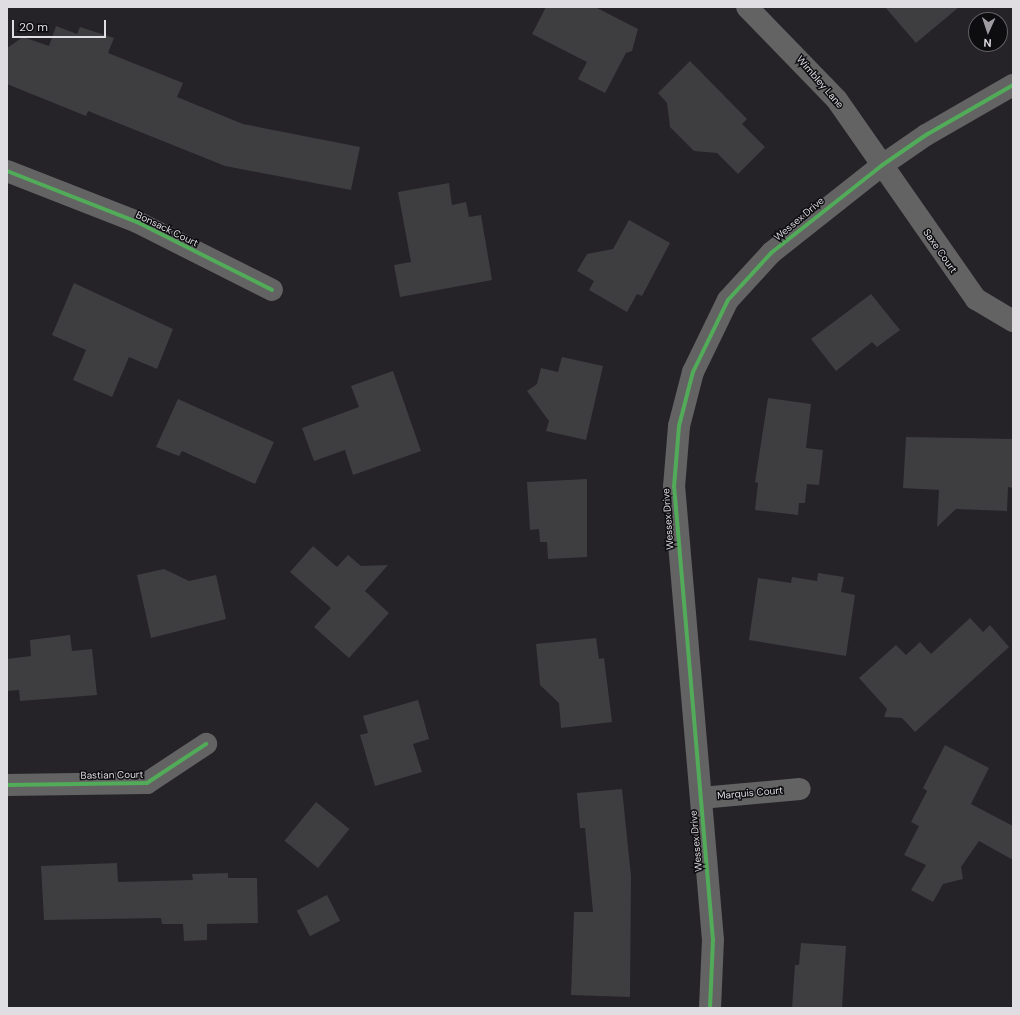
<!DOCTYPE html>
<html>
<head>
<meta charset="utf-8">
<style>
  body { margin:0 }
  #map { position:relative; width:1020px; height:1015px; overflow:hidden; background:#252328; font-family:"DM Sans",sans-serif }
  div>[style] { position:absolute }
  .building>* { inset:0; background:#3e3d40; transform-origin:0 0 }
  .street>* { height:22px; margin:-11px; padding:0 11px; transform-origin:11px; border-radius:11px; background:#636364 }
  .cycleway>* { height:4px; margin:-2px; padding:0 2px; transform-origin:2px; border-radius:2px; background:#51ab58 }
  span { translate:-50% -50%; white-space:nowrap; text-align:center; line-height:1.15; -webkit-text-stroke:3px #0d0c0f; paint-order:stroke }
  .street-label { font-size:10px; color:#dfdde2 }
  .frame { position:absolute; inset:0; border:8px solid #dfdde2; pointer-events:none }
  .north { position:absolute; left:968px; top:12px; width:40px; height:40px; box-sizing:border-box; background:#0d0c0f; border:1px solid #616063; border-radius:50%; rotate:183deg; font-size:11px; font-weight:700; line-height:16px; text-align:center; color:#dfdde2 }
  .north::after { content:''; display:block; margin:auto; width:14px; height:18px; background:#9e9ca1; clip-path:polygon(50% 0,100% 100%,50% 72%,0 100%) }
  .scale { position:absolute; left:12px; top:20px; width:94px; height:18px; box-sizing:border-box; border:2px solid #dfdde2; border-top:0; padding-left:5px; font-size:12px; line-height:14px; white-space:nowrap; color:#dfdde2; -webkit-text-stroke:3px #0d0c0f; paint-order:stroke }
</style>
</head>
<body>
<div id="map">
  <div class="building">
    <i style="clip-path:polygon(546px 7px,595px 7px,638px 29px,632px 51px,626px 53px,605px 93px,578px 79px,587px 62px,532px 34px)"></i>
    <i style="clip-path:polygon(885px 7px,959px 7px,916px 43px)"></i>
    <i style="clip-path:polygon(56px 26px,77px 34px,80px 27px,114px 38px,108px 53px,183px 83px,177px 97px,243px 124px,360px 147px,351px 190px,225px 166px,88px 111px,86px 116px,7px 84px,7px 48px,23px 37px,49px 46px)"></i>
    <i style="clip-path:polygon(690px 61px,747px 119px,742px 124px,765px 147px,738px 174px,717px 153px,694px 151px,670px 127px,667px 103px,658px 93px)"></i>
    <i style="clip-path:polygon(449px 183px,452px 205px,466px 202px,469px 217px,481px 215px,492px 280px,400px 297px,394px 265px,411px 262px,398px 192px)"></i>
    <i style="clip-path:polygon(629px 220px,670px 243px,642px 296px,637px 294px,627px 312px,589px 290px,594px 281px,577px 271px,587px 254px,613px 249px)"></i>
    <i style="clip-path:polygon(74px 283px,173px 329px,157px 369px,129px 357px,112px 397px,73px 380px,86px 350px,52px 335px)"></i>
    <i style="clip-path:polygon(871px 294px,900px 330px,877px 347px,872px 342px,836px 371px,811px 339px)"></i>
    <i style="clip-path:polygon(562px 357px,603px 366px,586px 440px,546px 431px,549px 421px,527px 391px,537px 384px,541px 368px,558px 372px)"></i>
    <i style="clip-path:polygon(393px 371px,421px 451px,353px 475px,345px 450px,314px 461px,302px 428px,359px 407px,351px 386px)"></i>
    <i style="clip-path:polygon(768px 398px,811px 404px,806px 448px,823px 450px,819px 485px,807px 484px,805px 503px,799px 503px,798px 515px,755px 510px,758px 483px,755px 482px)"></i>
    <i style="clip-path:polygon(178px 399px,274px 442px,255px 484px,182px 451px,179px 456px,156px 447px)"></i>
    <i style="clip-path:polygon(906px 437px,1013px 439px,1013px 488px,1008px 487px,1007px 511px,956px 509px,937px 527px,939px 490px,903px 488px)"></i>
    <i style="clip-path:polygon(587px 479px,587px 557px,548px 559px,547px 542px,540px 542px,539px 529px,530px 530px,527px 482px)"></i>
    <i style="clip-path:polygon(313px 546px,337px 567px,348px 555px,361px 566px,388px 565px,365px 591px,389px 613px,349px 658px,314px 627px,331px 608px,290px 572px)"></i>
    <i style="clip-path:polygon(164px 569px,189px 581px,216px 575px,226px 619px,151px 638px,137px 575px)"></i>
    <i style="clip-path:polygon(818px 573px,844px 577px,841px 592px,855px 595px,846px 656px,749px 640px,758px 578px,791px 583px,792px 577px,817px 581px)"></i>
    <i style="clip-path:polygon(970px 618px,983px 632px,990px 625px,1009px 647px,915px 732px,902px 718px,884px 717px,887px 709px,859px 678px,896px 645px,906px 655px,920px 642px,931px 654px)"></i>
    <i style="clip-path:polygon(70px 635px,72px 651px,92px 649px,97px 695px,20px 701px,19px 690px,7px 691px,7px 659px,31px 656px,30px 640px)"></i>
    <i style="clip-path:polygon(596px 638px,599px 659px,604px 658px,612px 722px,561px 728px,559px 703px,540px 685px,536px 644px)"></i>
    <i style="clip-path:polygon(418px 700px,429px 739px,413px 744px,422px 772px,375px 786px,360px 735px,368px 733px,363px 716px)"></i>
    <i style="clip-path:polygon(945px 745px,989px 768px,971px 804px,1013px 826px,1013px 860px,979px 841px,961px 867px,963px 879px,943px 884px,933px 902px,911px 890px,926px 865px,904px 855px,919px 826px,911px 822px,927px 791px,923px 788px)"></i>
    <i style="clip-path:polygon(622px 789px,631px 876px,630px 997px,571px 995px,574px 912px,593px 912px,585px 828px,580px 828px,577px 793px)"></i>
    <i style="left:316px;top:802px;width:43px;height:50px;rotate:39deg"></i>
    <i style="clip-path:polygon(117px 863px,118px 882px,193px 880px,192px 874px,228px 873px,228px 878px,257px 878px,258px 923px,207px 924px,207px 940px,184px 941px,183px 924px,162px 924px,161px 918px,44px 920px,41px 866px)"></i>
    <i style="left:327px;top:895px;width:29px;height:34px;rotate:63deg"></i>
    <i style="clip-path:polygon(801px 943px,846px 946px,842px 1008px,792px 1008px,795px 965px,799px 965px)"></i>
  </div>
  <div class="street">
    <i style="left:747px;top:7px;width:129px;rotate:45.9deg"></i>
    <i style="left:837px;top:100px;width:243px;rotate:55.1deg"></i>
    <i style="left:976px;top:299px;width:43px;rotate:30.7deg"></i>
    <i style="left:7px;top:171px;width:140px;rotate:21.4deg"></i>
    <i style="left:137px;top:222px;width:151px;rotate:26.7deg"></i>
    <i style="left:7px;top:785px;width:140px;rotate:-0.8deg"></i>
    <i style="left:147px;top:783px;width:71px;rotate:-33.5deg"></i>
    <i style="left:701px;top:798px;width:99px;rotate:-5.2deg"></i>
    <i style="left:710px;top:1008px;width:68px;rotate:-87.5deg"></i>
    <i style="left:713px;top:940px;width:455px;rotate:-94.9deg"></i>
    <i style="left:674px;top:487px;width:61px;rotate:-85.3deg"></i>
    <i style="left:679px;top:426px;width:56px;rotate:-75.5deg"></i>
    <i style="left:693px;top:372px;width:80px;rotate:-64.1deg"></i>
    <i style="left:728px;top:300px;width:64px;rotate:-47.5deg"></i>
    <i style="left:771px;top:253px;width:140px;rotate:-38.3deg"></i>
    <i style="left:881px;top:166px;width:55px;rotate:-34.6deg"></i>
    <i style="left:926px;top:135px;width:100px;rotate:-29.9deg"></i>
  </div>
  <div class="cycleway">
    <i style="left:7px;top:171px;width:140px;rotate:21.4deg"></i>
    <i style="left:137px;top:222px;width:151px;rotate:26.7deg"></i>
    <i style="left:7px;top:785px;width:140px;rotate:-0.8deg"></i>
    <i style="left:147px;top:783px;width:71px;rotate:-33.5deg"></i>
    <i style="left:710px;top:1008px;width:68px;rotate:-87.5deg"></i>
    <i style="left:713px;top:940px;width:455px;rotate:-94.9deg"></i>
    <i style="left:674px;top:487px;width:61px;rotate:-85.3deg"></i>
    <i style="left:679px;top:426px;width:56px;rotate:-75.5deg"></i>
    <i style="left:693px;top:372px;width:80px;rotate:-64.1deg"></i>
    <i style="left:728px;top:300px;width:64px;rotate:-47.5deg"></i>
    <i style="left:771px;top:253px;width:140px;rotate:-38.3deg"></i>
    <i style="left:881px;top:166px;width:55px;rotate:-34.6deg"></i>
    <i style="left:926px;top:135px;width:100px;rotate:-29.9deg"></i>
  </div>
  <div class="street-label">
    <span style="left:820px;top:82px;rotate:49deg">Wimbley Lane</span>
    <span style="left:799px;top:219px;rotate:-40deg">Wessex Drive</span>
    <span style="left:167px;top:229px;rotate:26deg">Bonsack Court</span>
    <span style="left:940px;top:251px;rotate:55deg">Saxe Court</span>
    <span style="left:668px;top:519px;rotate:-94deg">Wessex Drive</span>
    <span style="left:112px;top:775px;rotate:-1deg">Bastian Court</span>
    <span style="left:750px;top:793px;rotate:-5deg">Marquis Court</span>
    <span style="left:696px;top:841px;rotate:-95deg">Wessex Drive</span>
  </div>
  <div class="frame"></div>
  <div class="north">N</div>
  <div class="scale">20 m</div>
</div>
</body>
</html>
